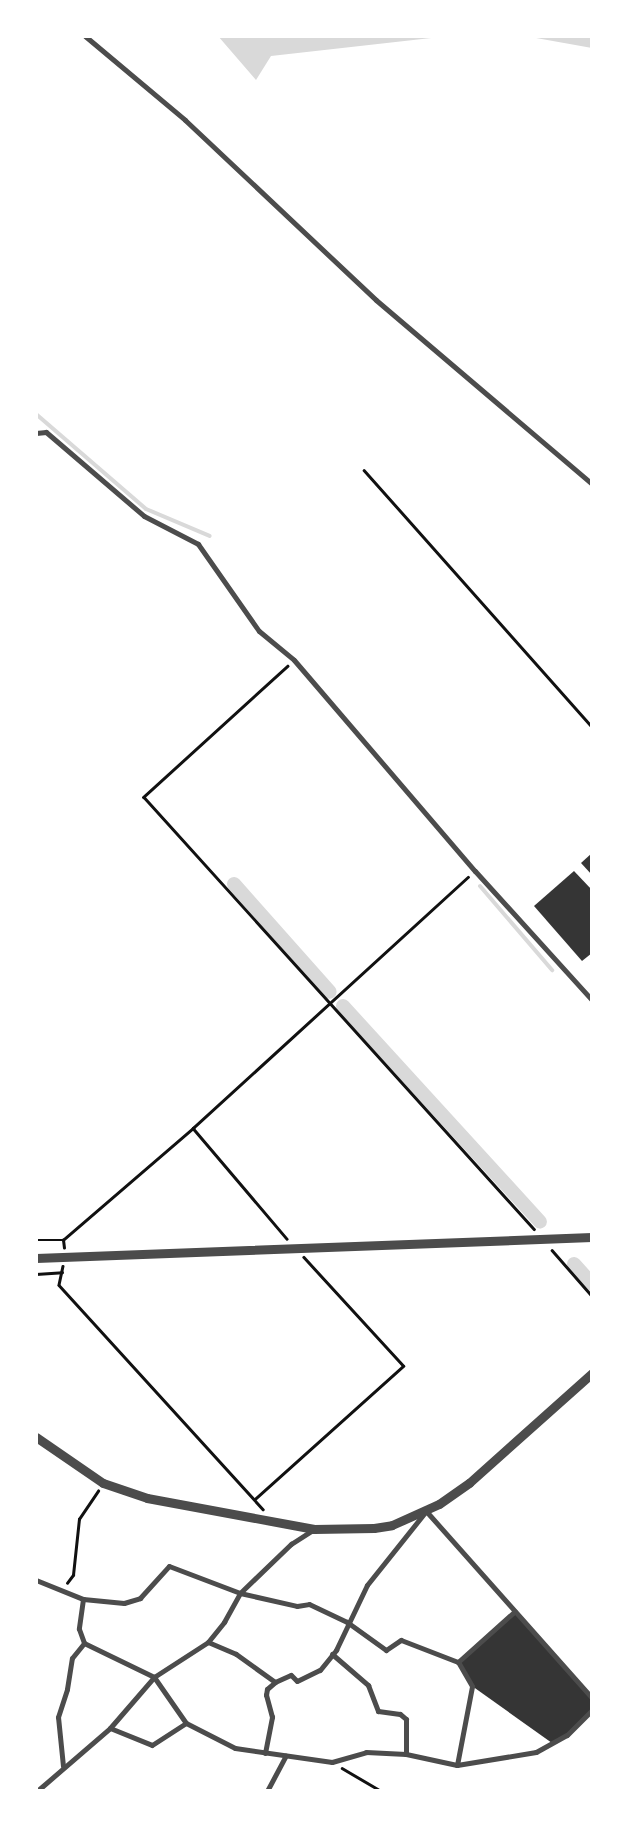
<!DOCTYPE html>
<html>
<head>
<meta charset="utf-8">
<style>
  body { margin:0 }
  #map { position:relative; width:628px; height:1827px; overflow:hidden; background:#fff; font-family:"Exo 2",sans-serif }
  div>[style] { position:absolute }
  .water>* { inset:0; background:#d9d9d9 }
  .stream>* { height:4px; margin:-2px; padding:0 2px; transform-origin:2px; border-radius:2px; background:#d9d9d9 }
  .canal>* { height:14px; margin:-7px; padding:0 7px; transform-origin:7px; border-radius:7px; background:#d9d9d9 }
  .building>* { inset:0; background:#353535 }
  .path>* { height:2.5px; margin:-1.25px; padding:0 1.25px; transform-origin:1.25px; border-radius:1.25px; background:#111 }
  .minor>* { height:5px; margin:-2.5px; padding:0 2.5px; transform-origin:2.5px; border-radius:2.5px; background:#4c4c4c }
  .tertiary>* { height:9px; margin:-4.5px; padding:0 4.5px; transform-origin:4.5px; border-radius:4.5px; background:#4c4c4c }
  span { translate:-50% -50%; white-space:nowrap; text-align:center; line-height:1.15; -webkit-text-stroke:5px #fff; paint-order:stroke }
  .frame { position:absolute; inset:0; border:38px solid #fff; pointer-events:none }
</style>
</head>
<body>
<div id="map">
  <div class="water">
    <i style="clip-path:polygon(218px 36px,449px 36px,271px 56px,256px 80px)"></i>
    <i style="clip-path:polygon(525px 36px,592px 36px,592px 48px)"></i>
  </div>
  <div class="stream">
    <i style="left:36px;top:414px;width:145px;rotate:40.8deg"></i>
    <i style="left:146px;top:509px;width:69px;rotate:22.9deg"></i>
    <i style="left:480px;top:886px;width:111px;rotate:49.4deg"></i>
  </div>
  <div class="canal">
    <i style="left:234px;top:884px;width:144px;rotate:48.4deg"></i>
    <i style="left:343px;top:1006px;width:292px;rotate:47.6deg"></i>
    <i style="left:574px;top:1264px;width:27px;rotate:48deg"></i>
  </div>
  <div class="building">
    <i style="clip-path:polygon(592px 853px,592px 875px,581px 863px)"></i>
    <i style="clip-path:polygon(574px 871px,592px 890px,592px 953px,582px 961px,534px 906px)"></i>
    <i style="clip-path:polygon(515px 1611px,592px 1698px,592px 1710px,568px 1735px,552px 1743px,472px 1686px,458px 1662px)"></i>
  </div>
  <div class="path">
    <i style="left:364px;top:470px;width:344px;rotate:48.4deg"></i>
    <i style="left:288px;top:666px;width:195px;rotate:137.7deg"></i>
    <i style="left:144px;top:797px;width:582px;rotate:47.92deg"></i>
    <i style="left:193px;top:1128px;width:145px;rotate:49.7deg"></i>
    <i style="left:36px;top:1240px;width:27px"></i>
    <i style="left:64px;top:1248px;width:8px;rotate:-97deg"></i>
    <i style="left:63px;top:1240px;width:172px;rotate:-40.7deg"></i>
    <i style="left:193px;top:1128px;width:372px;rotate:-42.4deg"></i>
    <i style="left:552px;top:1250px;width:61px;rotate:49deg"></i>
    <i style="left:63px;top:1266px;width:19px;rotate:102deg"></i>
    <i style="left:59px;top:1285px;width:303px;rotate:47.7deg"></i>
    <i style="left:36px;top:1274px;width:26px;rotate:-4deg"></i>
    <i style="left:255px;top:1499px;width:199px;rotate:-41.9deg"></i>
    <i style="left:403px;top:1366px;width:147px;rotate:-132.5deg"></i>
    <i style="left:67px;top:1583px;width:10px;rotate:-53deg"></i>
    <i style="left:73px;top:1575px;width:56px;rotate:-83.9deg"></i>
    <i style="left:79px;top:1519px;width:34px;rotate:-56deg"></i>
    <i style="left:342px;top:1768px;width:45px;rotate:30.5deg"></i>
  </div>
  <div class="minor">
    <i style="left:85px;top:36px;width:131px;rotate:40deg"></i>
    <i style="left:185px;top:120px;width:262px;rotate:43.3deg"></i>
    <i style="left:376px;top:300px;width:284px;rotate:40.4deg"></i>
    <i style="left:36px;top:433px;width:10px;rotate:-6deg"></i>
    <i style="left:46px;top:432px;width:129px;rotate:40.6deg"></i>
    <i style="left:144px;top:516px;width:61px;rotate:27.4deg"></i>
    <i style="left:198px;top:544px;width:106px;rotate:55deg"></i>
    <i style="left:259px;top:631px;width:45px;rotate:39.6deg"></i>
    <i style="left:294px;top:660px;width:278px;rotate:49.4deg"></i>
    <i style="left:475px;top:871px;width:174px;rotate:47.8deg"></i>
    <i style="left:36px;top:1580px;width:51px;rotate:22deg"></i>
    <i style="left:83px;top:1599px;width:30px;rotate:98deg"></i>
    <i style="left:79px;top:1629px;width:15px;rotate:70deg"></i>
    <i style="left:84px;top:1643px;width:78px;rotate:25.9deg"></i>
    <i style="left:154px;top:1677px;width:56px;rotate:55.2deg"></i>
    <i style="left:186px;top:1723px;width:55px;rotate:27deg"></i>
    <i style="left:235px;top:1748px;width:98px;rotate:8.2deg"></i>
    <i style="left:332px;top:1762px;width:35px;rotate:-16deg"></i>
    <i style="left:366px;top:1752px;width:40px;rotate:2.9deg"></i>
    <i style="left:406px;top:1754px;width:52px;rotate:12.2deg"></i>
    <i style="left:457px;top:1765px;width:80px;rotate:-9.3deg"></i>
    <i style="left:536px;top:1752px;width:35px;rotate:-29deg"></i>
    <i style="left:567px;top:1735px;width:35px;rotate:-45deg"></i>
    <i style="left:83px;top:1599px;width:41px;rotate:5.6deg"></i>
    <i style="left:124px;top:1603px;width:17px;rotate:-17deg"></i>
    <i style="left:140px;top:1598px;width:43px;rotate:-47.8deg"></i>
    <i style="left:169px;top:1566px;width:76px;rotate:20.8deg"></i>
    <i style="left:240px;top:1593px;width:58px;rotate:12.8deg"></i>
    <i style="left:297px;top:1606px;width:12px;rotate:-9deg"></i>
    <i style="left:309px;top:1604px;width:42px;rotate:25.3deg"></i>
    <i style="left:347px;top:1622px;width:48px;rotate:35.7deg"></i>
    <i style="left:386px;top:1650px;width:18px;rotate:-34deg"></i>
    <i style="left:401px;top:1640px;width:61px;rotate:21.1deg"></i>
    <i style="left:458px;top:1662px;width:76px;rotate:-41.8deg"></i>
    <i style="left:208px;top:1642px;width:30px;rotate:23deg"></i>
    <i style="left:236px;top:1654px;width:48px;rotate:35.7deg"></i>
    <i style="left:275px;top:1682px;width:17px;rotate:-24deg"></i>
    <i style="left:291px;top:1675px;width:8px;rotate:45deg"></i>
    <i style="left:297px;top:1681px;width:25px;rotate:-26deg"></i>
    <i style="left:320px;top:1670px;width:26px;rotate:-51deg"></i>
    <i style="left:336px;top:1650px;width:72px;rotate:-64.5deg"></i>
    <i style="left:367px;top:1585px;width:95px;rotate:-51.4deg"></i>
    <i style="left:426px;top:1511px;width:250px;rotate:48.4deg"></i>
    <i style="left:332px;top:1654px;width:48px;rotate:40.7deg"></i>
    <i style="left:368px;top:1685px;width:28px;rotate:69deg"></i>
    <i style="left:378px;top:1711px;width:22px;rotate:8deg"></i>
    <i style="left:400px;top:1714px;width:8px;rotate:40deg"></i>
    <i style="left:406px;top:1719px;width:35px;rotate:90deg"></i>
    <i style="left:110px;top:1728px;width:45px;rotate:22deg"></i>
    <i style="left:152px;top:1745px;width:40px;rotate:-32.9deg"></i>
    <i style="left:265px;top:1753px;width:37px;rotate:-79deg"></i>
    <i style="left:272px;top:1717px;width:23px;rotate:-105deg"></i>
    <i style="left:266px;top:1695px;width:6px;rotate:-81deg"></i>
    <i style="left:267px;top:1689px;width:11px;rotate:-41deg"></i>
    <i style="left:457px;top:1765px;width:80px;rotate:-79.2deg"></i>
    <i style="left:472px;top:1686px;width:28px;rotate:-120deg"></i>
    <i style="left:63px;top:1766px;width:49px;rotate:-95.8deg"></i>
    <i style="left:58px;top:1717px;width:29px;rotate:-72deg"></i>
    <i style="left:67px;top:1689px;width:31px;rotate:-81deg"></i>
    <i style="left:72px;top:1658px;width:19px;rotate:-51deg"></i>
    <i style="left:37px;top:1791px;width:96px;rotate:-40.8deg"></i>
    <i style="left:110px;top:1728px;width:67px;rotate:-49.2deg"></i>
    <i style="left:154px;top:1677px;width:64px;rotate:-32.9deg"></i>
    <i style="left:208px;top:1642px;width:26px;rotate:-51deg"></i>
    <i style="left:224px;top:1622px;width:33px;rotate:-61deg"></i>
    <i style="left:240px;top:1593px;width:71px;rotate:-43.9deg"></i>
    <i style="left:291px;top:1544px;width:27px;rotate:-33deg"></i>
    <i style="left:267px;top:1791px;width:40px;rotate:-62deg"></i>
  </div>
  <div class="tertiary">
    <i style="left:36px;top:1258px;width:556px;rotate:-2.16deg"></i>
    <i style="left:36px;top:1437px;width:81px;rotate:34.5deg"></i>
    <i style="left:103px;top:1483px;width:46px;rotate:18.8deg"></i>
    <i style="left:147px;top:1498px;width:170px;rotate:10.5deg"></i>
    <i style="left:314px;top:1529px;width:60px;rotate:-1deg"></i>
    <i style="left:374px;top:1528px;width:18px;rotate:-9deg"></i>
    <i style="left:392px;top:1525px;width:51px;rotate:-24.1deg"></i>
    <i style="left:439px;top:1504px;width:37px;rotate:-35deg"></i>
    <i style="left:469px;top:1483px;width:165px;rotate:-41.8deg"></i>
  </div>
  <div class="frame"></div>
</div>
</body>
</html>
